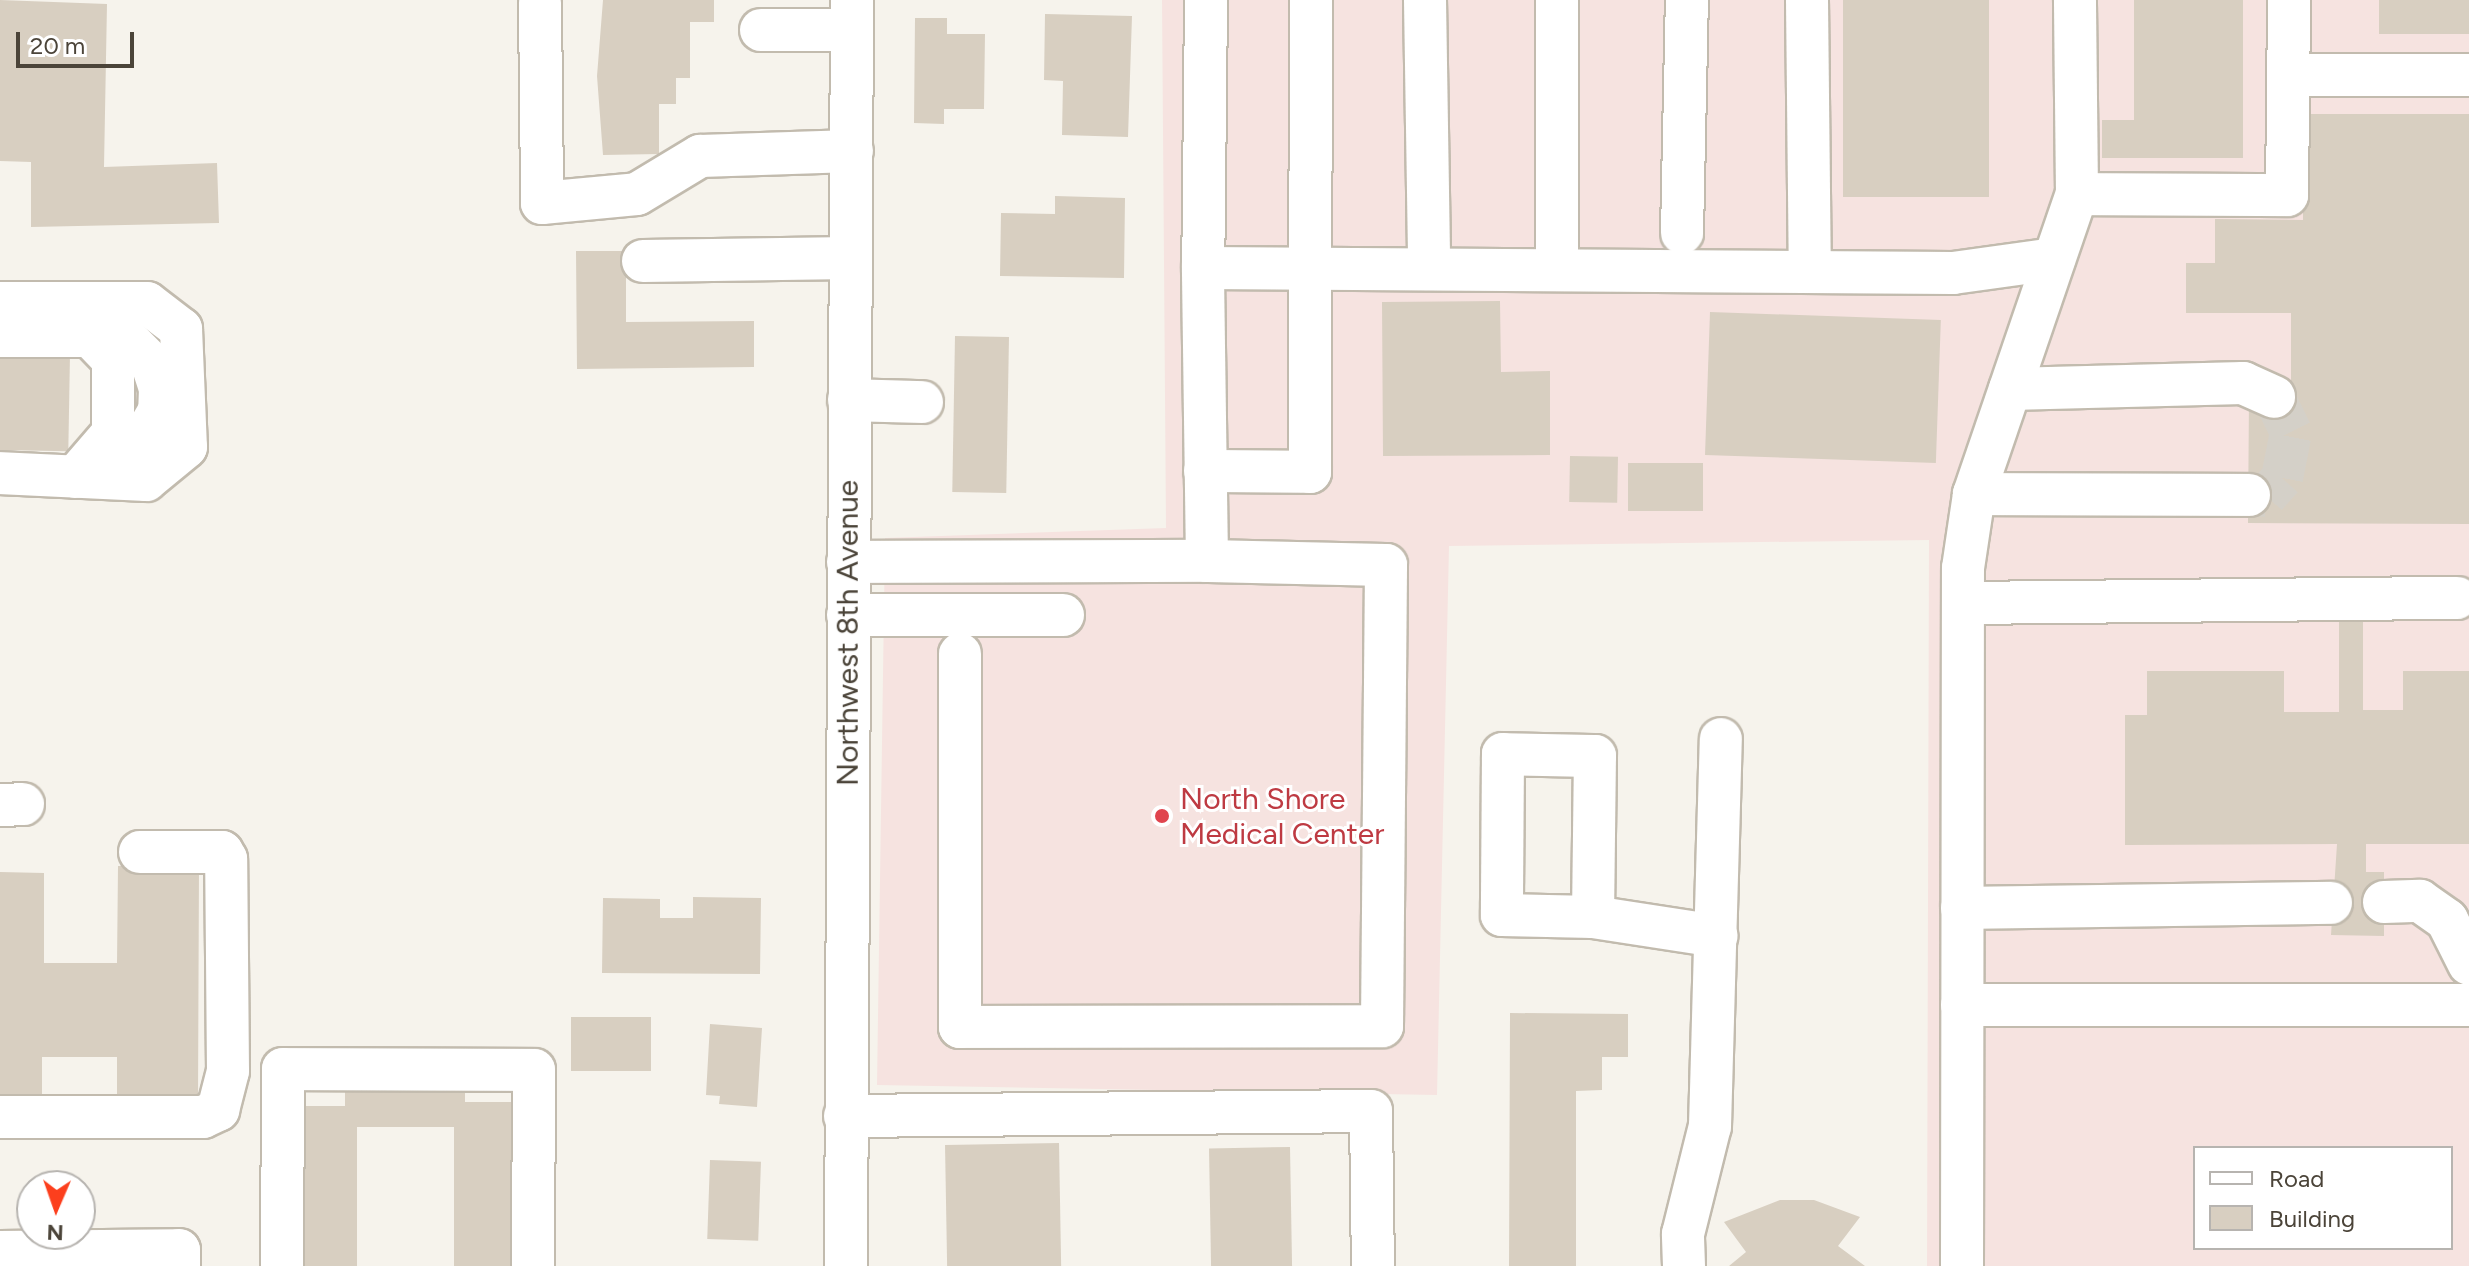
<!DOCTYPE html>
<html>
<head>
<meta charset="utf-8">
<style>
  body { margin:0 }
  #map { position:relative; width:2469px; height:1266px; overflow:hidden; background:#f6f3ec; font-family:Figtree,sans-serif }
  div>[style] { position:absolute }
  .medical>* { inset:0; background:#f6e3e0 }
  .building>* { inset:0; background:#d8cfc1; transform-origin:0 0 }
  .minor-tunnel>* { height:42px; margin-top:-21px; transform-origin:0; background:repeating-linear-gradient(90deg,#d4d0c8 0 42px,transparent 0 63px) }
  .roads { filter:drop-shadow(2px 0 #c2bbae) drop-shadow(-2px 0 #c2bbae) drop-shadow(0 2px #c2bbae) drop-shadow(0 -2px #c2bbae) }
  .minor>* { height:42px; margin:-21px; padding:0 21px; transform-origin:21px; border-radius:21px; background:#fff }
  .dots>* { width:22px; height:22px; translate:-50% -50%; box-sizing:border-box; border:4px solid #fff; border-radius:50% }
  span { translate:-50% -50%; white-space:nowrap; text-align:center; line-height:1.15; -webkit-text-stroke:6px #fff; paint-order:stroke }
  .street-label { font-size:30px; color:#4b4439 }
  .health-label { font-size:30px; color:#be3a42 }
  .left { translate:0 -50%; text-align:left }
  .legend { position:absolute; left:2193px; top:1146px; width:260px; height:104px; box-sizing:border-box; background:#fff; border:2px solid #b7b4b0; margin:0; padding:10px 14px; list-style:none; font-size:24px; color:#4b4439 }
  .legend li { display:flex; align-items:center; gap:16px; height:40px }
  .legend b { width:40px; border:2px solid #b7b4b0 }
  .north { position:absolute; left:16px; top:1170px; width:80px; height:80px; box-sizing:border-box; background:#fff; border:2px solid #b7b4b0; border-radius:50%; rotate:182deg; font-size:22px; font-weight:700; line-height:32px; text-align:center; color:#4b4439 }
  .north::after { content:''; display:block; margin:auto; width:28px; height:36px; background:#fc3f1d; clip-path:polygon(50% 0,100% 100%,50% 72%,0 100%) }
  .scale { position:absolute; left:16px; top:32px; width:118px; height:36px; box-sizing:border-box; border:4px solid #4b4439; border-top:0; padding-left:10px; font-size:24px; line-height:28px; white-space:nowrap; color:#4b4439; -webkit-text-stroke:6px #fff; paint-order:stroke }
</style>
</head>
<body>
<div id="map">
  <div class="medical">
    <i style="clip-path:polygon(evenodd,1162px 0,2469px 0,2469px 1266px,1927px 1266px,1929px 540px,1449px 546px,1437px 1095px,877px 1085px,885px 538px,1166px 528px,1162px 0,2195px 1148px,2451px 1148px,2451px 1248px,2195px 1248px,2195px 1148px)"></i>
  </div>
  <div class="building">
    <i style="clip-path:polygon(0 0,107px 4px,104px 167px,217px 163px,219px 223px,31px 227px,31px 162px,0 161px)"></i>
    <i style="clip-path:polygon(603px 0,714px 0,714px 22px,690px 22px,690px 78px,676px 78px,676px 104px,659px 104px,659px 154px,603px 155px,597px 76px)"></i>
    <i style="left:1843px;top:0;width:146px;height:197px"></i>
    <i style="clip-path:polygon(2134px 0,2243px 0,2243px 158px,2102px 158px,2102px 120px,2134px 120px)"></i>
    <i style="left:2379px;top:0;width:90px;height:34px"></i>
    <i style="clip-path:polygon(1045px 14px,1132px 16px,1128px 137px,1062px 135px,1063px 81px,1044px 80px)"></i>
    <i style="clip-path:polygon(915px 18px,947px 18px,947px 34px,985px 34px,984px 109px,944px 109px,944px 124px,914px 123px)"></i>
    <i style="clip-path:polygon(2303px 114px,2469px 114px,2469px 524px,2248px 523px,2249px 397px,2291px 397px,2291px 313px,2186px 313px,2186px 263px,2215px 263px,2215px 219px,2303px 220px)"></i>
    <i style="clip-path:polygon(1055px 196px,1125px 198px,1124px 278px,1000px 276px,1001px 213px,1055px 214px)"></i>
    <i style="clip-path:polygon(576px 251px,626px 251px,626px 322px,754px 321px,754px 367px,577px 369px)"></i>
    <i style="clip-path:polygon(1500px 301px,1501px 372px,1550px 371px,1550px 455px,1383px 456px,1382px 302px)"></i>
    <i style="left:1710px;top:312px;width:231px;height:143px;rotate:2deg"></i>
    <i style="left:955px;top:336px;width:54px;height:156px;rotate:1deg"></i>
    <i style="left:0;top:353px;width:70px;height:97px;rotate:1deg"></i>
    <i style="left:1570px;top:456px;width:48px;height:46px;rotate:1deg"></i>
    <i style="left:1628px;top:463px;width:75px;height:48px"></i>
    <i style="clip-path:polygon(2339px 614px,2363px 615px,2363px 710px,2403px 710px,2403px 671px,2469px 671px,2469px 844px,2366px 844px,2366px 872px,2384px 872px,2384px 936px,2331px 935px,2337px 844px,2125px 845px,2125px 715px,2147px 715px,2147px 671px,2284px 671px,2284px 712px,2339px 712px)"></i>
    <i style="clip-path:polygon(118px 866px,199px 867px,198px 1102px,117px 1101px,117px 1057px,42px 1057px,42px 1107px,0 1106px,0 872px,44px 873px,44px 963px,117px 963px)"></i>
    <i style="clip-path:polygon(693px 897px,761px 898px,760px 974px,602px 973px,603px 898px,660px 899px,660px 918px,693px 918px)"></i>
    <i style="clip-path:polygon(1510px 1013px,1628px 1014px,1628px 1057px,1602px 1057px,1602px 1090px,1576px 1091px,1576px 1266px,1509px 1266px)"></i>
    <i style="left:651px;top:1017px;width:54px;height:80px;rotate:90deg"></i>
    <i style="clip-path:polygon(710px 1024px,762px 1028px,757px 1107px,719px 1104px,720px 1096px,706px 1095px)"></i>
    <i style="clip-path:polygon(345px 1081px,465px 1082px,465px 1102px,528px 1102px,527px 1266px,454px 1266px,454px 1127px,357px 1127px,357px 1266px,292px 1266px,294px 1106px,345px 1106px)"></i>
    <i style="left:1059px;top:1143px;width:123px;height:114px;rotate:89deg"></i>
    <i style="left:1290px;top:1147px;width:119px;height:81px;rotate:89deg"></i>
    <i style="left:710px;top:1160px;width:51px;height:79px;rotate:2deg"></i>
    <i style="clip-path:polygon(1780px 1200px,1814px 1200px,1860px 1217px,1838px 1246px,1865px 1266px,1729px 1266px,1746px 1252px,1724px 1222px)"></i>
  </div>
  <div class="minor-tunnel">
    <i style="left:2249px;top:495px;width:17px;rotate:3deg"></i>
    <i style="left:2266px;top:496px;width:24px;rotate:-48deg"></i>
    <i style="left:2282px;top:478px;width:47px;rotate:-78.9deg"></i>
    <i style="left:2291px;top:432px;width:39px;rotate:-116deg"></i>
  </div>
  <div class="roads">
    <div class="minor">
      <i style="left:1206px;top:0;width:268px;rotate:90.6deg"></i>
      <i style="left:1203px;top:268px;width:750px;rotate:0.38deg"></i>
      <i style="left:1953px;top:273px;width:102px;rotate:-7.9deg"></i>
      <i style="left:1425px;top:0;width:269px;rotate:89.1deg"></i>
      <i style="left:1557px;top:0;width:270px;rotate:90deg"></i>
      <i style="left:1807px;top:0;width:272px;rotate:89.4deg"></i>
      <i style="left:540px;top:3px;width:200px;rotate:89.4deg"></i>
      <i style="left:542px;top:203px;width:95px;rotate:-5.4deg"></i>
      <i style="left:637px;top:194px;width:74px;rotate:-31.1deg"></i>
      <i style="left:700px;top:156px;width:152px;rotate:-1.9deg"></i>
      <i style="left:761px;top:30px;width:91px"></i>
      <i style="left:2288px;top:75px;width:181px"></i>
      <i style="left:2077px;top:194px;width:210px;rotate:0.3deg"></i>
      <i style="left:2287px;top:195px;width:195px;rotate:-89.4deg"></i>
      <i style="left:1682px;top:233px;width:233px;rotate:-88.8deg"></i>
      <i style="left:643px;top:261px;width:208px;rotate:-0.8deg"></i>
      <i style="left:0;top:303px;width:147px"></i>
      <i style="left:147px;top:303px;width:43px;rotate:37.4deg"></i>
      <i style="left:181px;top:329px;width:118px;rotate:87.6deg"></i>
      <i style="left:186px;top:447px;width:52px;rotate:140.5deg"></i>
      <i style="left:146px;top:480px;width:146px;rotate:-177.3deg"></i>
      <i style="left:0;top:336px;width:90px"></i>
      <i style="left:90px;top:336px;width:33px;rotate:46deg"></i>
      <i style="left:113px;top:360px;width:73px;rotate:90deg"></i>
      <i style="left:113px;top:433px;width:58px;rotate:130.8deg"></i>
      <i style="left:94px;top:336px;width:31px;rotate:2deg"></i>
      <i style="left:125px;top:337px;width:38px;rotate:45deg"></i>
      <i style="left:152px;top:364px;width:25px;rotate:72deg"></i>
      <i style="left:160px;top:388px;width:23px;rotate:92deg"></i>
      <i style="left:159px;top:411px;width:28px;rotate:120deg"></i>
      <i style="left:145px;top:435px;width:54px;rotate:155.8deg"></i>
      <i style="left:2010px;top:389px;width:233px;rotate:-1.5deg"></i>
      <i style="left:2243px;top:383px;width:34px;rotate:24deg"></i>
      <i style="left:849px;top:400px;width:73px;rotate:1.6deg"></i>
      <i style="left:1205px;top:471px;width:105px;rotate:0.5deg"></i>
      <i style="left:1310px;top:472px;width:472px;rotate:-89.9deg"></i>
      <i style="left:1974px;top:494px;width:275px;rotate:0.2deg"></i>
      <i style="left:848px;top:562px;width:359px;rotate:-0.2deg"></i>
      <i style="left:1207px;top:561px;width:293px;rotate:-90.8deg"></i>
      <i style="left:1963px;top:603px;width:494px;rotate:-0.6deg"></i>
      <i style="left:848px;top:615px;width:215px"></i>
      <i style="left:960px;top:654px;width:373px;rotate:90deg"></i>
      <i style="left:960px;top:1027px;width:422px;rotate:-0.1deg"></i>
      <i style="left:1382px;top:1026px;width:461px;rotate:-89.5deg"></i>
      <i style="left:1386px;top:565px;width:179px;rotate:-178.7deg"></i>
      <i style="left:0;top:805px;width:23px;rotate:-2deg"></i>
      <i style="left:2384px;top:902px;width:36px;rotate:-2deg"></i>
      <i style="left:2420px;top:901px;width:33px;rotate:35deg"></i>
      <i style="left:2447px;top:920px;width:49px;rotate:63.4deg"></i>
      <i style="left:1962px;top:908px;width:369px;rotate:-0.8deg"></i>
      <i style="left:1593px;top:917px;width:161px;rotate:-89.3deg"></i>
      <i style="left:1595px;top:756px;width:92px;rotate:-178.8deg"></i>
      <i style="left:1503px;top:754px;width:161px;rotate:90.4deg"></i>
      <i style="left:1502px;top:915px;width:91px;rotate:1.3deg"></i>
      <i style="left:1593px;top:917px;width:125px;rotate:8.7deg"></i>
      <i style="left:1962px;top:1005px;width:507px"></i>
      <i style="left:845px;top:1116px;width:526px;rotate:-0.54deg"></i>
      <i style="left:1371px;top:1111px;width:155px;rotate:89.3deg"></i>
      <i style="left:0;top:1117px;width:203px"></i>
      <i style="left:203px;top:1117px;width:17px;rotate:-25deg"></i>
      <i style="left:218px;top:1110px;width:40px;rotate:-75.6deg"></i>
      <i style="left:228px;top:1071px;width:212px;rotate:-90.5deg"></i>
      <i style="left:226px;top:859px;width:8px;rotate:-120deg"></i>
      <i style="left:222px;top:852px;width:82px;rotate:180deg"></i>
      <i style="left:0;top:1252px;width:179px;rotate:-0.6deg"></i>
      <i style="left:179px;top:1250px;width:16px;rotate:90deg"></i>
      <i style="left:282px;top:1266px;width:197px;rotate:-89.7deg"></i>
      <i style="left:283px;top:1069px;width:251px;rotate:0.2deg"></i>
      <i style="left:534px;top:1070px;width:196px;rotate:90.3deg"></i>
      <i style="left:846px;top:1266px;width:1266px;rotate:-89.73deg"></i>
      <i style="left:1684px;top:1266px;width:32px;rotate:-92deg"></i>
      <i style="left:1683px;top:1234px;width:111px;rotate:-76deg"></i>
      <i style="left:1710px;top:1126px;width:387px;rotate:-88.4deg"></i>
      <i style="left:1962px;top:1266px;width:698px;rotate:-89.92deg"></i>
      <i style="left:1963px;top:568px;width:75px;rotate:-81.5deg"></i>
      <i style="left:1974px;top:494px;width:317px;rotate:-71.1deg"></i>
      <i style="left:2077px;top:194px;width:194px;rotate:-90.6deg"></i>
    </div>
  </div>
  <div class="dots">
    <i style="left:1162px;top:816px;background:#e0444e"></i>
  </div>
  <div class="street-label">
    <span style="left:848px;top:633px;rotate:-90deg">Northwest 8th Avenue</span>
  </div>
  <div class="health-label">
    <span class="left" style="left:1180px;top:816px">North Shore<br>Medical Center</span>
  </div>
  <ul class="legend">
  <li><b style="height:10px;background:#fff"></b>Road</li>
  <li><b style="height:22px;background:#d8cfc1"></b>Building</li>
  </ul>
  <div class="north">N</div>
  <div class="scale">20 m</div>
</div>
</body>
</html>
